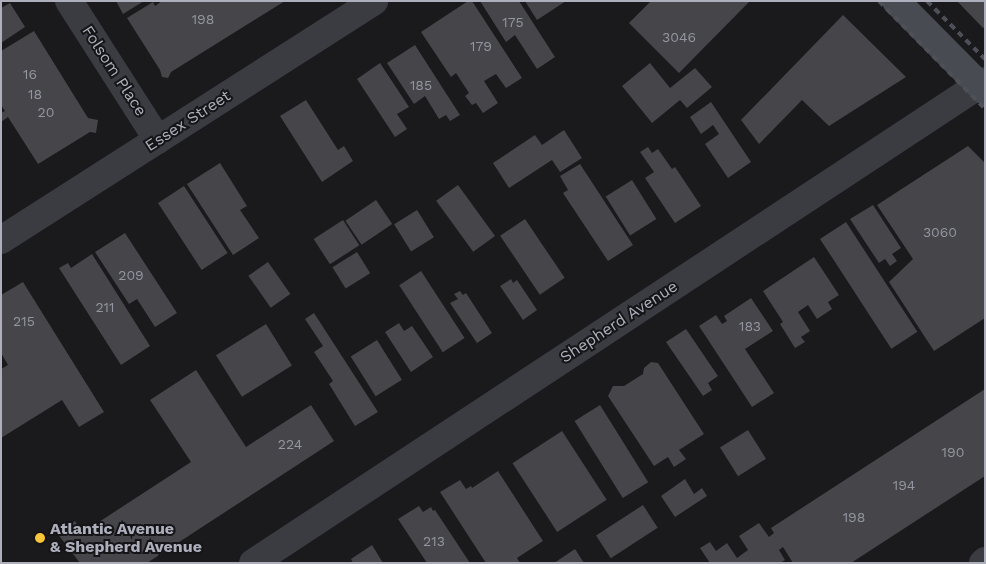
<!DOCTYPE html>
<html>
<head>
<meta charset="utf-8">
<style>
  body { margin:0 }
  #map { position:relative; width:986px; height:564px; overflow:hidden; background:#1a1a1d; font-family:"Work Sans",sans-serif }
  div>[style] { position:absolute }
  .building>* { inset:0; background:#45454a; transform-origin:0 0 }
  .street>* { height:28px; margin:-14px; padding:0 14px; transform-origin:14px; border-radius:14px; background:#3b3c42 }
  .secondary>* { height:28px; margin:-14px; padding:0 14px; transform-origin:14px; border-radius:14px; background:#494b52 }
  .rail>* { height:4px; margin-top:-2px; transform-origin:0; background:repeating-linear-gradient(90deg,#4e5057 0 6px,transparent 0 11px) }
  .dots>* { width:14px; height:14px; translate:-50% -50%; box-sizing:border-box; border:2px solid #151518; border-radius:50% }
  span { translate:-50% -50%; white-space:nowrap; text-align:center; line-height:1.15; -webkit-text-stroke:4px #151518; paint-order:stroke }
  .number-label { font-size:14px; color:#9395a0 }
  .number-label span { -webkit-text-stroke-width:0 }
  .street-label { font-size:16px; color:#adb0bc }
  .poi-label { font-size:16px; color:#adb0bc; font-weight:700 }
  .left { translate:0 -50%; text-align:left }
  .frame { position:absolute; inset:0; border:2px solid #adb0bc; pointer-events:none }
</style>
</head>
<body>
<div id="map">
  <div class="building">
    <i style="clip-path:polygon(116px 1px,144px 1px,123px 14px)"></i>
    <i style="clip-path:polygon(162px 1px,285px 1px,171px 72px,168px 78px,162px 77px,160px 70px,127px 18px,153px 2px,155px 6px)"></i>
    <i style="clip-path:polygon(468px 1px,472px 1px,522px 78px,506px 88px,496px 74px,484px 81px,498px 103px,483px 113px,476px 103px,472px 105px,465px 96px,469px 93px,456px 73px,451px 77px,421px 32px)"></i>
    <i style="clip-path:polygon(480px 1px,519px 1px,555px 57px,537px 69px,515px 35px,506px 42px)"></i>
    <i style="clip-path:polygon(525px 1px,566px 1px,537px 20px)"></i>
    <i style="clip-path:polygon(651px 1px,750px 1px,679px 73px,629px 23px)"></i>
    <i style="clip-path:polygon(957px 1px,985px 1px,985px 27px,983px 28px)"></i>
    <i style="clip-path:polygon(10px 3px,25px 27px,1px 43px,1px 8px)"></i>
    <i style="clip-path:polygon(843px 15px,906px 77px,829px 126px,802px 100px,759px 144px,741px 120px)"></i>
    <i style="clip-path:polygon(34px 31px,88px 118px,98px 120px,96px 133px,90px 132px,38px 164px,8px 117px,1px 122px,1px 113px,5px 111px,1px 105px,1px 51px)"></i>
    <i style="clip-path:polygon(415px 45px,460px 115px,450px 121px,446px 115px,439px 119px,425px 96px,414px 104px,387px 63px)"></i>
    <i style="clip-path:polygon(380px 63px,409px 107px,397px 114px,407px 129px,395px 137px,357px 79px)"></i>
    <i style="clip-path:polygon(650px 63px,670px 88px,695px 68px,712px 87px,687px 108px,680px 100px,652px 123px,622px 86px)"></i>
    <i style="clip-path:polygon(306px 100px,338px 150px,344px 146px,353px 161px,322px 182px,280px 116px)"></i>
    <i style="clip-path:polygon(711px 102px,751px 162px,728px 178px,705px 144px,719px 134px,713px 125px,701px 134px,690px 117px)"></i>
    <i style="clip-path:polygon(564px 130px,582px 158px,560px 172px,552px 160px,509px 188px,493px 163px,535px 135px,542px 145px)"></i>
    <i style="clip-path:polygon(968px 146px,985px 163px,985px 318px,934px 351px,889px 282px,913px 259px,877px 205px)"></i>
    <i style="clip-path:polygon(648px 147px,652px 153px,658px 149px,672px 169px,675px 167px,701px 206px,675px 223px,645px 178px,654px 172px,640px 152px)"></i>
    <i style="clip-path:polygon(220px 163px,247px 206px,240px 210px,259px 238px,233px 255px,187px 184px)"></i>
    <i style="clip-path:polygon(580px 164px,633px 245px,608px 261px,563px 193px,568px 190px,560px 176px)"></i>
    <i style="left:632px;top:180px;width:46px;height:31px;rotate:58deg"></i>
    <i style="left:458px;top:185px;width:63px;height:27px;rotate:54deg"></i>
    <i style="left:184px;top:186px;width:80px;height:31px;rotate:57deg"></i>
    <i style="left:376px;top:200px;width:29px;height:37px;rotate:56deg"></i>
    <i style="clip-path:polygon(873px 205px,901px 248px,892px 254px,897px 261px,890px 266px,885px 259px,879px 263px,850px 219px)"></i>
    <i style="left:417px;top:210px;width:32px;height:27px;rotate:58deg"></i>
    <i style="left:525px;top:219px;width:71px;height:30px;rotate:56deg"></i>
    <i style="left:343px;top:220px;width:30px;height:35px;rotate:57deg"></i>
    <i style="left:846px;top:222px;width:131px;height:31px;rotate:57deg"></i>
    <i style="clip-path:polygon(125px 233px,177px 313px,155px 327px,137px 299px,129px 304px,95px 252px)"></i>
    <i style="left:357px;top:252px;width:25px;height:29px;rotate:58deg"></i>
    <i style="clip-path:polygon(92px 254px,150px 346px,121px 365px,59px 268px,68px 263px,71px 268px)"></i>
    <i style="clip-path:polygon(814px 257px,839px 295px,828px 302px,832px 309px,817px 319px,808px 305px,798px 312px,810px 331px,801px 337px,805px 342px,795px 348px,780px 324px,783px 322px,763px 291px)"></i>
    <i style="left:268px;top:262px;width:39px;height:24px;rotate:55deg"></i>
    <i style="left:421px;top:271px;width:80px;height:26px;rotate:57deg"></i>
    <i style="clip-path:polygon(511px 279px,513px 283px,517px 280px,537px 310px,523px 320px,500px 286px)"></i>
    <i style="clip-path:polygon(23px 282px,104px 412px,79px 427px,62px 400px,1px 438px,1px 369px,8px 365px,1px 353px,1px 295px)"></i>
    <i style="clip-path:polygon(460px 291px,463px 295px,466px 293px,492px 333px,477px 343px,450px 303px,458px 299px,454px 294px)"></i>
    <i style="clip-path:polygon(751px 298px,773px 331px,745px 349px,774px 393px,752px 407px,699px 326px,716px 315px,722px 324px,727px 321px,724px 316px)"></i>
    <i style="clip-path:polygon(314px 313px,378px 412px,355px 426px,329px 384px,333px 381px,314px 352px,323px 346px,305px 319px)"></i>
    <i style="clip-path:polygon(399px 323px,404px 331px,412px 326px,433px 357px,411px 372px,385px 332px)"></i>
    <i style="left:266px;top:324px;width:49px;height:59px;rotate:58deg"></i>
    <i style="clip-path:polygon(686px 329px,718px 376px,708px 383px,712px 390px,703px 396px,666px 342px)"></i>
    <i style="left:377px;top:340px;width:47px;height:31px;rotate:58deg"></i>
    <i style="clip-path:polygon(651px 362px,658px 363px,704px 434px,679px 450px,686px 459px,674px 467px,668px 457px,654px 466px,608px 396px,613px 386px,624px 386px,643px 374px,644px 368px)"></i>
    <i style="clip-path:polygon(196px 370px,246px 447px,311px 405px,334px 441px,147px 563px,80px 563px,57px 533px,75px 521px,82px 533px,191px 462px,150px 400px)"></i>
    <i style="clip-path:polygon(985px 389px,985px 476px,851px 563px,793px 563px,783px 547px,779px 550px,785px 560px,780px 563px,710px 563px,700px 548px,710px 542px,716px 551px,727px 543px,737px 558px,748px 550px,739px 536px,759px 523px,769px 537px,774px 533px,771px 528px)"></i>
    <i style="left:600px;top:405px;width:91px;height:30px;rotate:58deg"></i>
    <i style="left:748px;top:430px;width:34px;height:33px;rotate:58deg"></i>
    <i style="left:562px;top:431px;width:82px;height:59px;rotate:57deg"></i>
    <i style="clip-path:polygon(498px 471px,543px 541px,517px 558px,520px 563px,486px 563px,440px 492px,460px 480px,466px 489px,471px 486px,472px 488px)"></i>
    <i style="clip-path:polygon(685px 479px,694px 494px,702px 488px,707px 496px,675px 517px,661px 496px)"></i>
    <i style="left:643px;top:505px;width:27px;height:56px;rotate:57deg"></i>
    <i style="clip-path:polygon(419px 506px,423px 512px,431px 507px,433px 511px,435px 510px,470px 563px,427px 563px,398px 519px)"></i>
    <i style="clip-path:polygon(372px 545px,383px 563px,353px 563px,351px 559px)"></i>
    <i style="clip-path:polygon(575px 549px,584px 563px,554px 563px)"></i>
  </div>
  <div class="street">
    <i style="left:69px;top:1px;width:165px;rotate:57.4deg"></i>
    <i style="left:1px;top:240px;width:443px;rotate:-32.6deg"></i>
    <i style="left:253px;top:563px;width:876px;rotate:-33.36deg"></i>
    <i style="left:983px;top:563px;width:3px;rotate:-45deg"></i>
  </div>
  <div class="secondary">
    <i style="left:896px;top:1px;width:127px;rotate:45.3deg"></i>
  </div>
  <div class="rail">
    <i style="left:879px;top:1px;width:151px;rotate:45.5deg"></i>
    <i style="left:927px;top:1px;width:82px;rotate:45deg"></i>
  </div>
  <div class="dots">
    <i style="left:40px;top:538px;background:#f6c539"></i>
  </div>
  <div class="number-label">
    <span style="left:203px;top:19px">198</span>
    <span style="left:513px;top:22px">175</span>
    <span style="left:679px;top:37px">3046</span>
    <span style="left:481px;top:46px">179</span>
    <span style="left:30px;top:74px">16</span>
    <span style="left:421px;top:85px">185</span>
    <span style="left:35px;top:94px">18</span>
    <span style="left:46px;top:112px">20</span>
    <span style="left:940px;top:232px">3060</span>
    <span style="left:131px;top:275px">209</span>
    <span style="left:105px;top:307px">211</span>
    <span style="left:24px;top:321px">215</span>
    <span style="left:750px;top:326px">183</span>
    <span style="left:290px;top:444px">224</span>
    <span style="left:953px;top:452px">190</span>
    <span style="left:904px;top:485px">194</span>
    <span style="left:854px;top:517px">198</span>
    <span style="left:434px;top:541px">213</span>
  </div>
  <div class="street-label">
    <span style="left:114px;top:71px;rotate:57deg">Folsom Place</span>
    <span style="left:188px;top:121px;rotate:-33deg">Essex Street</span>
    <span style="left:619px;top:322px;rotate:-33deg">Shepherd Avenue</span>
  </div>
  <div class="poi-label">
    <span class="left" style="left:50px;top:538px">Atlantic Avenue<br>&amp; Shepherd Avenue</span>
  </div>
  <div class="frame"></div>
</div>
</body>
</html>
